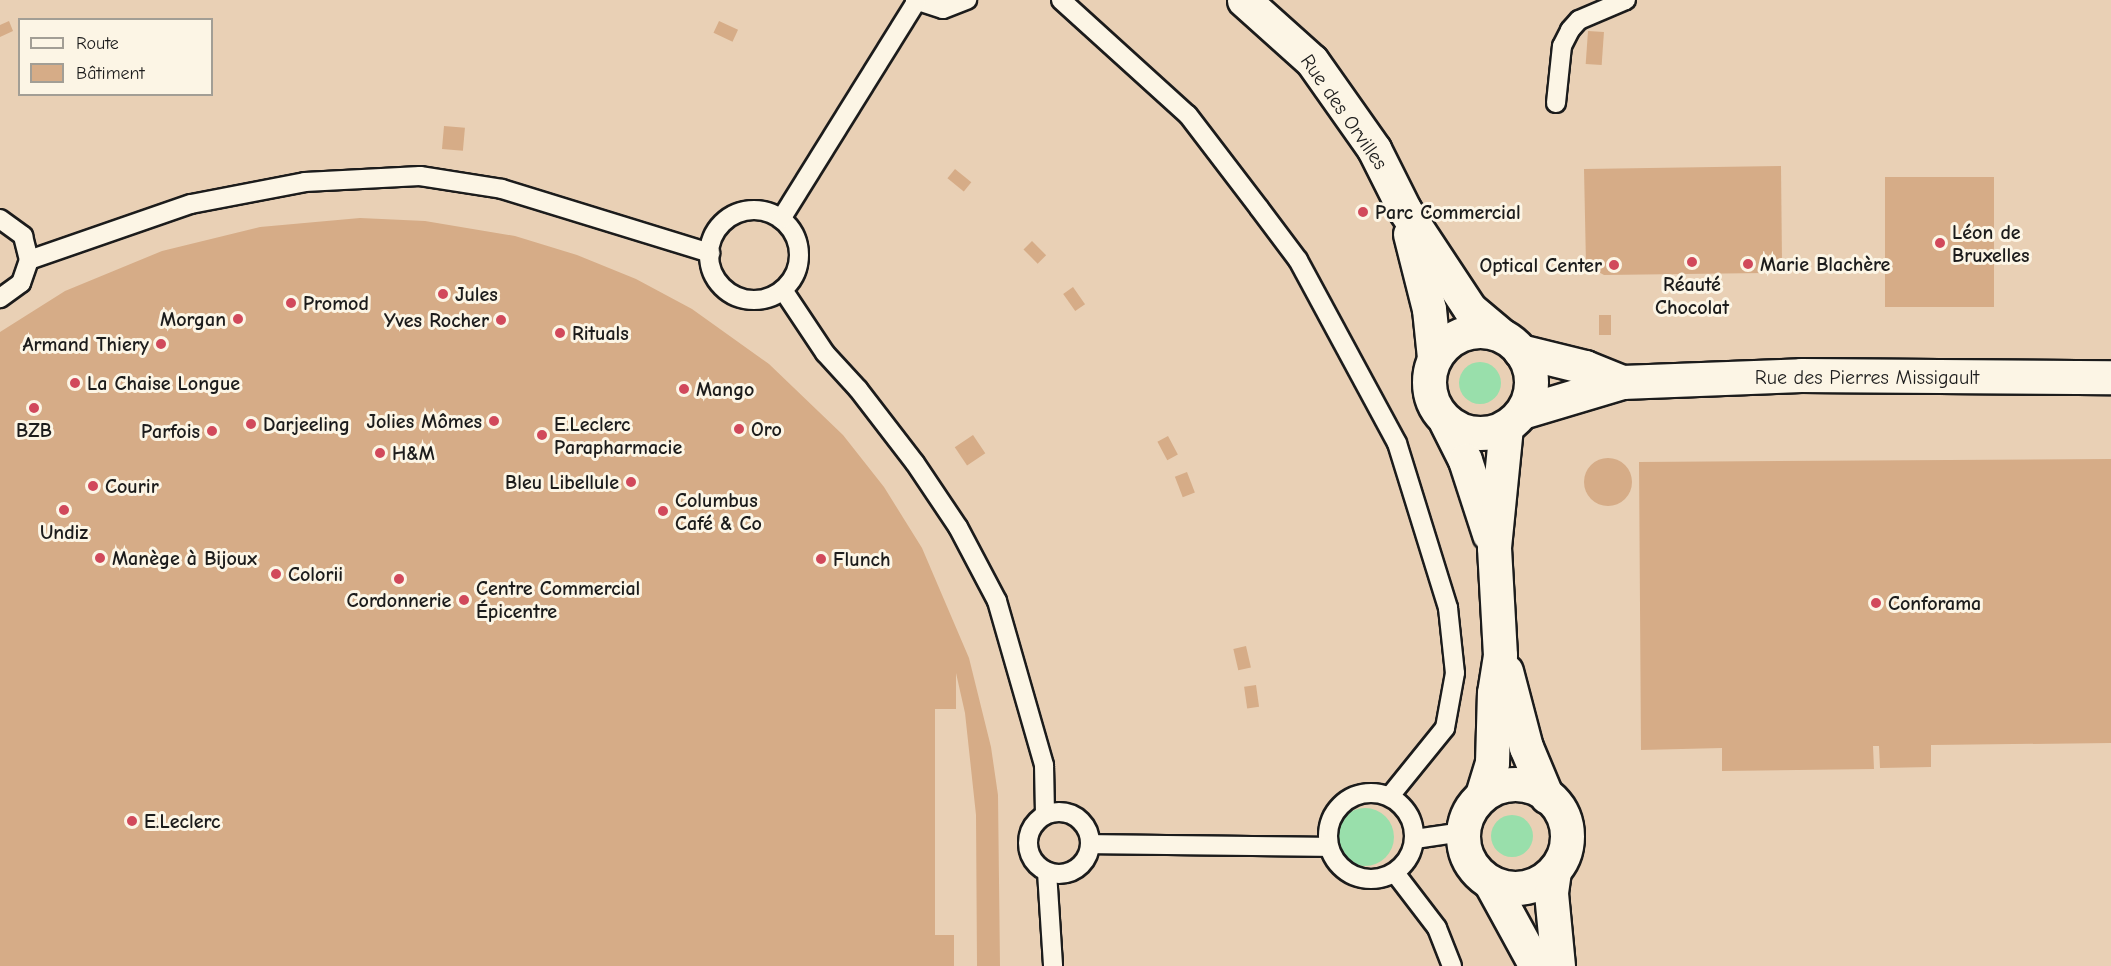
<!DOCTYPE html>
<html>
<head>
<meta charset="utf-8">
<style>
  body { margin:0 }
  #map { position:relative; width:2111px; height:966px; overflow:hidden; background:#f1dfc9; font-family:"Comic Neue",sans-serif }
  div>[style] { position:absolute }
  .built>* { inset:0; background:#e9d0b5 }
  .green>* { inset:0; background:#99dfab }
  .round { border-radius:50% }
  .building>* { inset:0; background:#d6ac87; transform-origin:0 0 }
  .roads { filter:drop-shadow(2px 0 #1c1c1c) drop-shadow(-2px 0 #1c1c1c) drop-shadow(0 2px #1c1c1c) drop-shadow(0 -2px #1c1c1c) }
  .lane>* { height:18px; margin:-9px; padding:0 9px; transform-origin:9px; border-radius:9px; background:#fcf5e5 }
  .lane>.ring { margin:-9px; padding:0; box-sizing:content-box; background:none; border:18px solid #fcf5e5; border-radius:50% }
  .street>* { height:33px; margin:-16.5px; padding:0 16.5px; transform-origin:16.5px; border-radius:16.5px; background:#fcf5e5 }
  .street>.ring { margin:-16.5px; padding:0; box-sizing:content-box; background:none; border:33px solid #fcf5e5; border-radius:50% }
  .dots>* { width:16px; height:16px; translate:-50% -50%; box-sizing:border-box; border:3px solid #fcf5e5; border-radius:50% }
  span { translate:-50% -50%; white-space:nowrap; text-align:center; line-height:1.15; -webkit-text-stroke:6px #fcf5e5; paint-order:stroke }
  .street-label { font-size:20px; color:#1c1c1c }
  .poi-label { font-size:20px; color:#1c1c1c; font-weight:700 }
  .left { translate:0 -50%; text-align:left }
  .right { translate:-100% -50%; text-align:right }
  .legend { position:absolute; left:18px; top:18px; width:195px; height:78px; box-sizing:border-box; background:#fcf5e5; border:2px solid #a29e95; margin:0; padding:8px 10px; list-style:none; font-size:18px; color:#1c1c1c }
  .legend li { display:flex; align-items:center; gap:12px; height:30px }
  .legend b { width:30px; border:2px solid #a29e95 }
</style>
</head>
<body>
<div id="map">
  <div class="built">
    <i style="clip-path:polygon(evenodd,0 0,2111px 0,2111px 966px,0 966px,0 0,20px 20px,212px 20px,212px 94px,20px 94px,20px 20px)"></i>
  </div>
  <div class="green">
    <i class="round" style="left:1459px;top:362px;width:42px;height:42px"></i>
    <i class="round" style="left:1336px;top:808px;width:58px;height:58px"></i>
    <i class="round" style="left:1491px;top:815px;width:42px;height:42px"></i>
  </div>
  <div class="building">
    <i style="clip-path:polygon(9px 21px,13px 31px,0 37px,0 25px)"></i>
    <i style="left:719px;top:21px;width:21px;height:13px;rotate:25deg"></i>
    <i style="left:1588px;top:31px;width:16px;height:33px;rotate:4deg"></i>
    <i style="left:444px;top:126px;width:21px;height:23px;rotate:5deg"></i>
    <i style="clip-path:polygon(1781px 166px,1782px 262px,1764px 273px,1604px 275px,1586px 265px,1584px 169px)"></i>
    <i style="left:955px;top:169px;width:21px;height:12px;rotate:39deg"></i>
    <i style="left:1994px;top:177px;width:130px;height:109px;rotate:90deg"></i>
    <i style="clip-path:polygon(360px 218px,425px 221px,515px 236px,577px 255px,636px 279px,692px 309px,769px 364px,843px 435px,884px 487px,922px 548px,969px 658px,991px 747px,998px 795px,1000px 966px,977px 966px,976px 815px,965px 713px,956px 673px,956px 709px,935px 709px,935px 935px,954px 935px,954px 966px,0 966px,0 332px,65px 291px,162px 251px,260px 227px)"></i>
    <i style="left:1032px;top:241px;width:20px;height:12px;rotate:45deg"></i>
    <i style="left:1073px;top:287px;width:21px;height:12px;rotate:55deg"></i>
    <i style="left:1599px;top:315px;width:12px;height:20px"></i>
    <i style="left:973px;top:435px;width:22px;height:22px;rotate:56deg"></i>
    <i style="left:1168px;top:436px;width:21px;height:12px;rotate:62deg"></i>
    <i class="round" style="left:1584px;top:458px;width:48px;height:48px"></i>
    <i style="clip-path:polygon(2111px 459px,2111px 743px,1931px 745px,1931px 767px,1880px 768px,1879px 746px,1873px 746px,1874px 769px,1722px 771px,1722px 748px,1641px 750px,1639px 462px)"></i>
    <i style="left:1187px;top:472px;width:22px;height:13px;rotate:69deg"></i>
    <i style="left:1246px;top:646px;width:22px;height:13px;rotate:77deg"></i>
    <i style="left:1256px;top:685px;width:22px;height:12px;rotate:82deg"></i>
  </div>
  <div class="roads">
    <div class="lane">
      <i style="left:915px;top:0;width:29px;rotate:18deg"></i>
      <i style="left:943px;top:9px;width:26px;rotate:-21deg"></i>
      <i style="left:1061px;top:0;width:171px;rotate:42.2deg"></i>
      <i style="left:1188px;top:115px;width:117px;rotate:52.6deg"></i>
      <i style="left:1259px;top:208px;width:65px;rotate:53.1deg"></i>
      <i style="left:1298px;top:260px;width:208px;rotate:61.6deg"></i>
      <i style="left:1397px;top:443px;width:173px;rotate:72.8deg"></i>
      <i style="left:1448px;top:608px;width:65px;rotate:83.9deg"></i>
      <i style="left:1455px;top:673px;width:56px;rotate:100.3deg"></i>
      <i style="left:1445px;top:728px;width:87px;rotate:129deg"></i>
      <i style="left:1556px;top:103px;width:57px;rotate:-84deg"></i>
      <i style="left:1562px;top:46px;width:18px;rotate:-63deg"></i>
      <i style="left:1570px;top:30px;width:13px;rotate:-48deg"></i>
      <i style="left:1579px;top:20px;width:51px;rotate:-23.1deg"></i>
      <i class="ring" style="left:709px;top:210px;width:72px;height:72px"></i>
      <i style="left:0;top:219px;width:29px;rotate:36deg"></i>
      <i style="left:23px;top:236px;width:25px;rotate:76deg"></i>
      <i style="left:29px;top:260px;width:24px;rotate:109deg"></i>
      <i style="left:21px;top:283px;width:26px;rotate:144deg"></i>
      <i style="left:781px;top:219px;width:256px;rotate:-58.1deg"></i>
      <i style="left:29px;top:260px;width:171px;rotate:-19.1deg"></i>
      <i style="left:191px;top:204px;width:116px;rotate:-10.9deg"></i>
      <i style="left:305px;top:182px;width:115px;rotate:-3deg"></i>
      <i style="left:420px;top:176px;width:83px;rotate:9deg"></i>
      <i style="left:502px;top:189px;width:218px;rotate:17.1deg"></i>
      <i style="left:783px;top:290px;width:76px;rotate:56.3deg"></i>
      <i style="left:825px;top:353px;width:49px;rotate:47.5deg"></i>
      <i style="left:858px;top:389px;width:93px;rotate:52.4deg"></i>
      <i style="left:915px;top:463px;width:77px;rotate:56.1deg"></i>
      <i style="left:958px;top:527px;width:84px;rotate:62.2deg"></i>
      <i style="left:997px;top:601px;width:171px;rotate:74deg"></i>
      <i style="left:1044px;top:765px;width:49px;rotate:88.8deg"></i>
      <i class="ring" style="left:1328px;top:793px;width:68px;height:68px"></i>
      <i class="ring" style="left:1028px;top:812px;width:44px;height:44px"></i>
      <i style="left:1415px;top:839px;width:49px;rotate:-8.3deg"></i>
      <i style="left:1090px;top:844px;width:239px;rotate:0.7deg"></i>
      <i style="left:1047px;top:872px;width:94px;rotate:86.3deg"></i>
      <i style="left:1395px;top:873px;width:69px;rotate:52.6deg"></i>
      <i style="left:1437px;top:928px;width:41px;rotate:68.5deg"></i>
    </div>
    <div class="street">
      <i style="left:1244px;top:0;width:91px;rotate:41.9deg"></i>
      <i style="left:1312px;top:61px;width:108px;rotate:54.8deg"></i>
      <i style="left:1374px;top:149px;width:67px;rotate:63.4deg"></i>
      <i style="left:1404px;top:209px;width:120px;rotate:56.6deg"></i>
      <i style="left:1470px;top:309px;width:40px;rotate:40deg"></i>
      <i style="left:1410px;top:234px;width:77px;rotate:75.8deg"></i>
      <i style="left:1429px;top:309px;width:48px;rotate:84.1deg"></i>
      <i class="ring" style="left:1429px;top:331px;width:69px;height:69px"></i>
      <i style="left:1520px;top:351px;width:67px;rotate:13.8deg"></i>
      <i style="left:1585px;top:367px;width:40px;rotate:22deg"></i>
      <i style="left:1522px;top:412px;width:104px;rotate:-16.7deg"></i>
      <i style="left:1622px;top:382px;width:179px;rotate:-2.2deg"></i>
      <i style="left:1801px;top:375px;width:310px;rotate:0.4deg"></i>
      <i style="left:1446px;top:422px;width:42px;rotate:63.4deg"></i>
      <i style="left:1465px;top:460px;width:78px;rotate:72deg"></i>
      <i style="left:1506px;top:671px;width:79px;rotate:75.3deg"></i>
      <i style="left:1526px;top:747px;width:54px;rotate:67.2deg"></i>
      <i class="ring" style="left:1463px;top:784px;width:71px;height:71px"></i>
      <i style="left:1482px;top:795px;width:34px;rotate:-73deg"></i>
      <i style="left:1492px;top:763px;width:70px;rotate:-88.4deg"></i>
      <i style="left:1494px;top:693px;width:38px;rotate:-81deg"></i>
      <i style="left:1500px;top:655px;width:108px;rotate:-93.2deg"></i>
      <i style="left:1494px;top:547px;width:121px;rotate:-84.3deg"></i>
      <i style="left:1554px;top:871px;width:22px;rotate:98deg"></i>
      <i style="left:1551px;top:893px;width:73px;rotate:84.5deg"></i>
      <i style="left:1490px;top:882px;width:96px;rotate:61.3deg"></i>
    </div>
  </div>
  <div class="dots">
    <i style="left:1363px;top:212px;background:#d1495b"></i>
    <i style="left:1940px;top:243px;background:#d1495b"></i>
    <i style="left:1692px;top:262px;background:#d1495b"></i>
    <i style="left:1748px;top:264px;background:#d1495b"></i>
    <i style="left:1614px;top:265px;background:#d1495b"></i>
    <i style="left:443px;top:294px;background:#d1495b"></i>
    <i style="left:291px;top:303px;background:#d1495b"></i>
    <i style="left:238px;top:319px;background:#d1495b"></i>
    <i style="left:501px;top:320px;background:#d1495b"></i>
    <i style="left:560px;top:333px;background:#d1495b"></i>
    <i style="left:161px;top:344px;background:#d1495b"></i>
    <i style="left:75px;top:383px;background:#d1495b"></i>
    <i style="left:684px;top:389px;background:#d1495b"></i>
    <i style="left:34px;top:408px;background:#d1495b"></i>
    <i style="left:494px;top:421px;background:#d1495b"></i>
    <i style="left:251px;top:424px;background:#d1495b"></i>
    <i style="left:739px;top:429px;background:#d1495b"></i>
    <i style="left:212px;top:431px;background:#d1495b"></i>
    <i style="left:542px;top:435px;background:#d1495b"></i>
    <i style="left:380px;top:453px;background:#d1495b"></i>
    <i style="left:631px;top:482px;background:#d1495b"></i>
    <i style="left:93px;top:486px;background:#d1495b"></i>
    <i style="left:64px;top:510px;background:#d1495b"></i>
    <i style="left:663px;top:511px;background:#d1495b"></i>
    <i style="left:100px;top:558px;background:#d1495b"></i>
    <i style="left:821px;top:559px;background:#d1495b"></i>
    <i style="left:276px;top:574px;background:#d1495b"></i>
    <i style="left:399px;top:579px;background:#d1495b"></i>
    <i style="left:464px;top:600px;background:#d1495b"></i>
    <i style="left:1876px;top:603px;background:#d1495b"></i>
    <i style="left:132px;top:821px;background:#d1495b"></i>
  </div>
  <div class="street-label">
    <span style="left:1344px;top:112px;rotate:55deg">Rue des Orvilles</span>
    <span style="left:1867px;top:377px">Rue des Pierres Missigault</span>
  </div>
  <div class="poi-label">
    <span class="left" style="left:1375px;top:212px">Parc Commercial</span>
    <span class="left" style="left:1952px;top:244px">Léon de<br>Bruxelles</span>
    <span class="left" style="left:1760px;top:264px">Marie Blachère</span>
    <span class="right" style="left:1602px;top:265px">Optical Center</span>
    <span style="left:1692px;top:296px">Réauté<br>Chocolat</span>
    <span class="left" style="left:455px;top:294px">Jules</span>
    <span class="left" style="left:303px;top:303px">Promod</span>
    <span class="right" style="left:226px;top:319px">Morgan</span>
    <span class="right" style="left:489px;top:320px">Yves Rocher</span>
    <span class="left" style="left:572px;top:333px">Rituals</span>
    <span class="right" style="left:149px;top:344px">Armand Thiery</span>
    <span class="left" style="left:87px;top:383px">La Chaise Longue</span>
    <span class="left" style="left:696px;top:389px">Mango</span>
    <span class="right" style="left:482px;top:421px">Jolies Mômes</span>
    <span class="left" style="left:263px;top:424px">Darjeeling</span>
    <span class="left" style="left:554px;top:436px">E.Leclerc<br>Parapharmacie</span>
    <span class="left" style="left:751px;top:429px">Oro</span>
    <span style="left:34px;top:430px">BZB</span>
    <span class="right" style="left:200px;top:431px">Parfois</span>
    <span class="left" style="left:392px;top:453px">H&amp;M</span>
    <span class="right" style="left:619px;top:482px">Bleu Libellule</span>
    <span class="left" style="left:105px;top:486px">Courir</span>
    <span class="left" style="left:675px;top:512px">Columbus<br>Café &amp; Co</span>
    <span style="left:64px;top:532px">Undiz</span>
    <span class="left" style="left:112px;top:558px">Manège à Bijoux</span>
    <span class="left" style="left:833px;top:559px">Flunch</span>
    <span class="left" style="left:288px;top:574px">Colorii</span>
    <span class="left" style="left:476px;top:600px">Centre Commercial<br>Épicentre</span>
    <span style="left:399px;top:600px">Cordonnerie</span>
    <span class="left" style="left:1888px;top:603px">Conforama</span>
    <span class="left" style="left:144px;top:821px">E.Leclerc</span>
  </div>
  <ul class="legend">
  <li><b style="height:8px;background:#fcf5e5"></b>Route</li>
  <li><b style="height:16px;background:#d6ac87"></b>Bâtiment</li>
  </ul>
</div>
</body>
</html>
